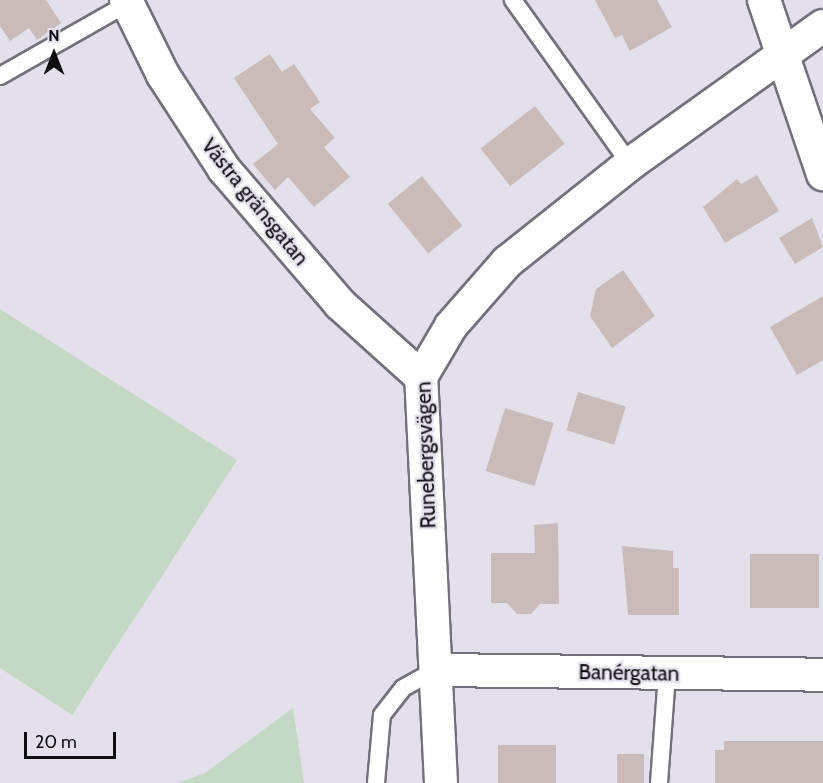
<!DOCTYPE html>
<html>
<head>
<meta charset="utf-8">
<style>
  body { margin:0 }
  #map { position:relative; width:823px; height:783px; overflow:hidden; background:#e3e0eb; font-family:Cabin,sans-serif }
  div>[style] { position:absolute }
  .green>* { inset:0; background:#c4d9c5 }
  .building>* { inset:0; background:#c9bbb9; transform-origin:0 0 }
  .roads { filter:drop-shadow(2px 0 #74707b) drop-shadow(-2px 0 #74707b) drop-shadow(0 2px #74707b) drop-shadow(0 -2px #74707b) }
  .service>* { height:16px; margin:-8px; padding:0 8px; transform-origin:8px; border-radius:8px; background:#fff }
  .minor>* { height:32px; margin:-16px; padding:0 16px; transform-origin:16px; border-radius:16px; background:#fff }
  span { translate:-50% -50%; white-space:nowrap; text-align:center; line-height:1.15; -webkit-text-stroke:4.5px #e3e0eb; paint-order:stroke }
  .street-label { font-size:21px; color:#0e0c10 }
  .north { position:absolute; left:24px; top:24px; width:60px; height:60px; -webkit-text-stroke:4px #e3e0eb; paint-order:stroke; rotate:0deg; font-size:16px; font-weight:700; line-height:24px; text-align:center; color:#0e0c10 }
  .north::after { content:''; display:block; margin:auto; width:21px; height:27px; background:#0e0c10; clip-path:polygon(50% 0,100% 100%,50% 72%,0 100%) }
  .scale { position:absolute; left:24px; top:732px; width:92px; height:27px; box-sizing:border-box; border:3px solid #0e0c10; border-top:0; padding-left:8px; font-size:18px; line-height:21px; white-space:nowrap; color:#0e0c10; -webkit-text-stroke:4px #e3e0eb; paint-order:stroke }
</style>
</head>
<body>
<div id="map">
  <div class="green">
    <i style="clip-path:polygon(0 309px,237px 460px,72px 715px,0 668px)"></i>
    <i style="clip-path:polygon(293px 708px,304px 783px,177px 783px,205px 773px)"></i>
  </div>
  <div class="building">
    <i style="clip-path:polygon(0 0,46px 0,61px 23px,37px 40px,29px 28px,10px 41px,0 26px)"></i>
    <i style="clip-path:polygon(595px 0,657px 0,672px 27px,630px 51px,622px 35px,615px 38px)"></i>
    <i style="clip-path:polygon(270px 54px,282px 72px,294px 64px,320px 102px,310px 109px,335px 138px,324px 147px,350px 177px,314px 207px,288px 177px,275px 190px,253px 164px,278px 144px,234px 78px)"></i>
    <i style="left:535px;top:106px;width:48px;height:69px;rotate:52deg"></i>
    <i style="clip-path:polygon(757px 175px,779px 211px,725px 243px,703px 207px,737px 179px,741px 184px)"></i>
    <i style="left:422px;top:176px;width:64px;height:44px;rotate:51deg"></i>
    <i style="clip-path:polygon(812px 218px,823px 247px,795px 264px,779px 238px)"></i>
    <i style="clip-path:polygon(623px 270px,655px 316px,612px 348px,590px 316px,596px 289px)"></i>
    <i style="clip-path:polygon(823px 296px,823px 360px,797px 375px,770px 327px)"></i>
    <i style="left:578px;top:392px;width:50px;height:40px;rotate:17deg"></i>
    <i style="left:505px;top:408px;width:51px;height:66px;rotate:17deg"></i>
    <i style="clip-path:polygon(558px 523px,559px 604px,540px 604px,531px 614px,517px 614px,507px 603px,491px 603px,491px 553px,535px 553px,534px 525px)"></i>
    <i style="clip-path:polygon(622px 546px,673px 551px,673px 568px,679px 568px,679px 615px,628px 615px)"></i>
    <i style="left:750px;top:554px;width:69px;height:54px"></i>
    <i style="clip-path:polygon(724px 741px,823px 741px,823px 783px,715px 783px,715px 750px,724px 750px)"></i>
    <i style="left:498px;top:745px;width:58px;height:38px"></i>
    <i style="left:617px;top:754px;width:27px;height:29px"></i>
  </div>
  <div class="roads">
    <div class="service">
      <i style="left:513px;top:0;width:201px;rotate:54.5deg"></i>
      <i style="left:0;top:76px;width:146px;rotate:-29.6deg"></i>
      <i style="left:376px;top:783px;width:68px;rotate:-85deg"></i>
      <i style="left:382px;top:715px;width:34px;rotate:-52deg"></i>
      <i style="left:403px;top:688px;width:38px;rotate:-29deg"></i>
      <i style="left:659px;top:783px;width:109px;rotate:-85.8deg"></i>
    </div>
    <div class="minor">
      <i style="left:126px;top:0;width:84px;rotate:63.7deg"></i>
      <i style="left:163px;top:75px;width:112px;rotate:57deg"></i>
      <i style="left:224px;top:169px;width:178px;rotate:49.3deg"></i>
      <i style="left:340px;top:304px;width:109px;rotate:42deg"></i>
      <i style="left:764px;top:0;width:184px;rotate:71.3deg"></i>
      <i style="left:436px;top:670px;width:387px;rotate:0.7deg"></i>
      <i style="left:441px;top:783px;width:406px;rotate:-92.8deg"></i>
      <i style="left:421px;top:377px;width:59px;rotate:-59.5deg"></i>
      <i style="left:451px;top:326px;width:85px;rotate:-48.8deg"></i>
      <i style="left:507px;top:262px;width:157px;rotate:-38.5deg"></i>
      <i style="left:630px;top:164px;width:237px;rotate:-35.6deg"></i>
    </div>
  </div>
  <div class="street-label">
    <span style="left:255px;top:202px;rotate:51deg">Västra gränsgatan</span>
    <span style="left:426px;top:455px;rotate:-92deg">Runebergsvägen</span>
    <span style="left:629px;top:673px;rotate:1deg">Banérgatan</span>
  </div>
  <div class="north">N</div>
  <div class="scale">20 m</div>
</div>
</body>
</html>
